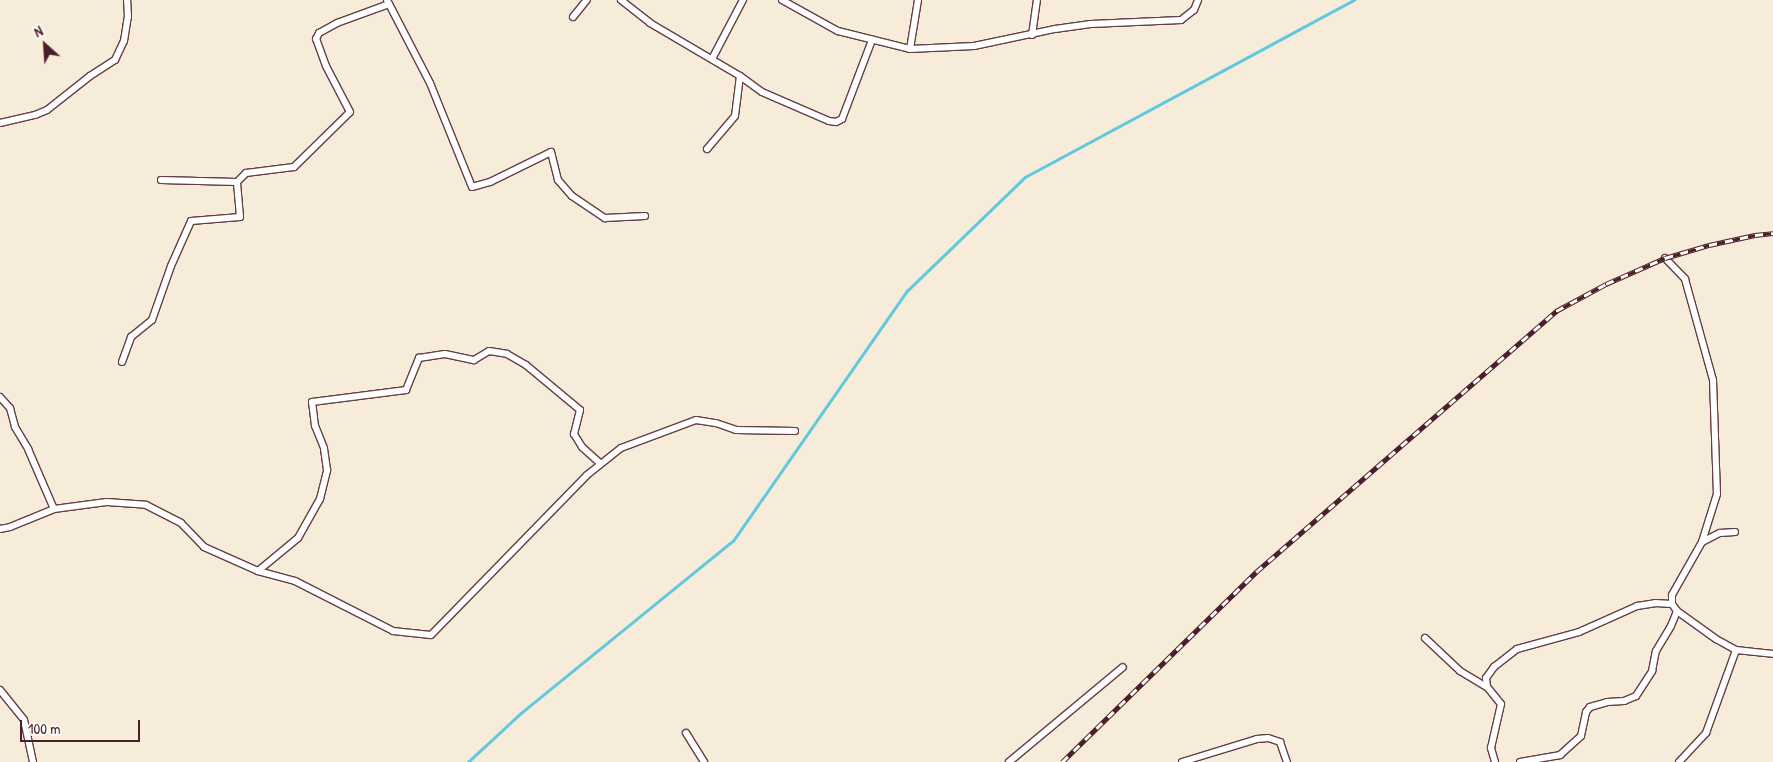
<!DOCTYPE html>
<html>
<head>
<meta charset="utf-8">
<style>
  body { margin:0 }
  #map { position:relative; width:1773px; height:762px; overflow:hidden; background:#f6ecd9; font-family:"Patrick Hand",sans-serif }
  div>[style] { position:absolute }
  .stream>* { height:2.5px; margin:-1.25px; padding:0 1.25px; transform-origin:1.25px; border-radius:1.25px; background:#61c8de }
  .roads { filter:drop-shadow(1px 0 #643e45) drop-shadow(-1px 0 #643e45) drop-shadow(0 1px #643e45) drop-shadow(0 -1px #643e45) }
  .street>* { height:6px; margin:-3px; padding:0 3px; transform-origin:3px; border-radius:3px; background:#fff }
  .rail>* { height:4.5px; margin-top:-2.25px; transform-origin:0; background:repeating-linear-gradient(90deg,#fdfcf7 0 8px,#4a1f2b 0 16px); box-sizing:border-box; border-block:1px solid #4a1f2b }
  span { translate:-50% -50%; white-space:nowrap; text-align:center; line-height:1.15; -webkit-text-stroke:4px #fdfcf7; paint-order:stroke }
  .north { position:absolute; left:20px; top:20px; width:50px; height:50px; -webkit-text-stroke:4px #fdfcf7; paint-order:stroke; rotate:334deg; font-size:14px; font-weight:700; line-height:20px; text-align:center; color:#4a1f2b }
  .north::after { content:''; display:block; margin:auto; width:18px; height:22px; background:#4a1f2b; clip-path:polygon(50% 0,100% 100%,50% 72%,0 100%) }
  .scale { position:absolute; left:20px; top:720px; width:120px; height:22px; box-sizing:border-box; border:2px solid #4a1f2b; border-top:0; padding-left:6px; font-size:15px; line-height:18px; white-space:nowrap; color:#4a1f2b; -webkit-text-stroke:4px #fdfcf7; paint-order:stroke }
</style>
</head>
<body>
<div id="map">
  <div class="stream">
    <i style="left:468px;top:762px;width:72px;rotate:-42.8deg"></i>
    <i style="left:521px;top:713px;width:273px;rotate:-39.1deg"></i>
    <i style="left:733px;top:541px;width:305px;rotate:-55.2deg"></i>
    <i style="left:907px;top:291px;width:164px;rotate:-44deg"></i>
    <i style="left:1025px;top:177px;width:374px;rotate:-28.3deg"></i>
  </div>
  <div class="roads">
    <div class="street">
      <i style="left:387px;top:0;width:93px;rotate:62.6deg"></i>
      <i style="left:430px;top:83px;width:112px;rotate:68deg"></i>
      <i style="left:472px;top:187px;width:19px;rotate:-16deg"></i>
      <i style="left:490px;top:182px;width:68px;rotate:-26.2deg"></i>
      <i style="left:551px;top:152px;width:29px;rotate:76deg"></i>
      <i style="left:558px;top:180px;width:21px;rotate:49deg"></i>
      <i style="left:572px;top:196px;width:40px;rotate:34deg"></i>
      <i style="left:605px;top:218px;width:40px;rotate:-2.9deg"></i>
      <i style="left:621px;top:0;width:37px;rotate:38deg"></i>
      <i style="left:650px;top:23px;width:104px;rotate:30.5deg"></i>
      <i style="left:740px;top:76px;width:27px;rotate:36deg"></i>
      <i style="left:762px;top:92px;width:73px;rotate:23.4deg"></i>
      <i style="left:829px;top:121px;width:7px;rotate:8deg"></i>
      <i style="left:836px;top:122px;width:7px;rotate:-27deg"></i>
      <i style="left:842px;top:119px;width:85px;rotate:-69.2deg"></i>
      <i style="left:782px;top:0;width:64px;rotate:29deg"></i>
      <i style="left:838px;top:31px;width:74px;rotate:14deg"></i>
      <i style="left:910px;top:49px;width:64px;rotate:-2.7deg"></i>
      <i style="left:974px;top:46px;width:83px;rotate:-11.9deg"></i>
      <i style="left:1055px;top:29px;width:36px;rotate:-8deg"></i>
      <i style="left:1091px;top:24px;width:90px;rotate:-2.5deg"></i>
      <i style="left:1181px;top:20px;width:16px;rotate:-38deg"></i>
      <i style="left:1194px;top:10px;width:11px;rotate:-68deg"></i>
      <i style="left:573px;top:17px;width:22px;rotate:-51deg"></i>
      <i style="left:1032px;top:35px;width:35px;rotate:-82deg"></i>
      <i style="left:910px;top:49px;width:50px;rotate:-80.7deg"></i>
      <i style="left:712px;top:59px;width:67px;rotate:-62.3deg"></i>
      <i style="left:0;top:123px;width:36px;rotate:-13deg"></i>
      <i style="left:35px;top:115px;width:13px;rotate:-23deg"></i>
      <i style="left:47px;top:110px;width:55px;rotate:-38.3deg"></i>
      <i style="left:90px;top:76px;width:30px;rotate:-33deg"></i>
      <i style="left:115px;top:60px;width:21px;rotate:-65deg"></i>
      <i style="left:124px;top:41px;width:24px;rotate:-81deg"></i>
      <i style="left:128px;top:17px;width:17px;rotate:-93deg"></i>
      <i style="left:707px;top:149px;width:43px;rotate:-49.7deg"></i>
      <i style="left:735px;top:116px;width:40px;rotate:-82.9deg"></i>
      <i style="left:161px;top:180px;width:76px;rotate:1.5deg"></i>
      <i style="left:237px;top:182px;width:13px;rotate:-45deg"></i>
      <i style="left:246px;top:173px;width:48px;rotate:-7.1deg"></i>
      <i style="left:294px;top:167px;width:78px;rotate:-44.5deg"></i>
      <i style="left:350px;top:112px;width:52px;rotate:-117.6deg"></i>
      <i style="left:326px;top:66px;width:29px;rotate:-110deg"></i>
      <i style="left:316px;top:39px;width:7px;rotate:-63deg"></i>
      <i style="left:319px;top:33px;width:21px;rotate:-29deg"></i>
      <i style="left:337px;top:23px;width:55px;rotate:-20.1deg"></i>
      <i style="left:1665px;top:258px;width:29px;rotate:46deg"></i>
      <i style="left:1685px;top:279px;width:105px;rotate:74.5deg"></i>
      <i style="left:1713px;top:380px;width:114px;rotate:88deg"></i>
      <i style="left:1717px;top:494px;width:50px;rotate:107.4deg"></i>
      <i style="left:1702px;top:542px;width:61px;rotate:119.5deg"></i>
      <i style="left:1672px;top:595px;width:9px;rotate:90deg"></i>
      <i style="left:1672px;top:604px;width:9px;rotate:54deg"></i>
      <i style="left:1677px;top:611px;width:48px;rotate:35.7deg"></i>
      <i style="left:1716px;top:639px;width:23px;rotate:29deg"></i>
      <i style="left:1736px;top:650px;width:37px;rotate:6deg"></i>
      <i style="left:122px;top:362px;width:27px;rotate:-70deg"></i>
      <i style="left:131px;top:337px;width:27px;rotate:-39deg"></i>
      <i style="left:152px;top:320px;width:57px;rotate:-70.6deg"></i>
      <i style="left:171px;top:266px;width:49px;rotate:-66deg"></i>
      <i style="left:191px;top:221px;width:49px;rotate:-4.7deg"></i>
      <i style="left:240px;top:217px;width:35px;rotate:-95deg"></i>
      <i style="left:0;top:397px;width:15px;rotate:48deg"></i>
      <i style="left:10px;top:408px;width:20px;rotate:75deg"></i>
      <i style="left:15px;top:427px;width:26px;rotate:59deg"></i>
      <i style="left:28px;top:449px;width:65px;rotate:66.6deg"></i>
      <i style="left:0;top:529px;width:10px;rotate:-11deg"></i>
      <i style="left:10px;top:527px;width:48px;rotate:-22.2deg"></i>
      <i style="left:54px;top:509px;width:53px;rotate:-7.5deg"></i>
      <i style="left:107px;top:502px;width:39px;rotate:4deg"></i>
      <i style="left:146px;top:505px;width:39px;rotate:27deg"></i>
      <i style="left:181px;top:523px;width:33px;rotate:46deg"></i>
      <i style="left:204px;top:547px;width:59px;rotate:24deg"></i>
      <i style="left:258px;top:571px;width:52px;rotate:-39.5deg"></i>
      <i style="left:298px;top:538px;width:45px;rotate:-60.6deg"></i>
      <i style="left:320px;top:499px;width:30px;rotate:-76deg"></i>
      <i style="left:327px;top:470px;width:22px;rotate:-98deg"></i>
      <i style="left:324px;top:448px;width:24px;rotate:-112deg"></i>
      <i style="left:315px;top:426px;width:24px;rotate:-97deg"></i>
      <i style="left:312px;top:402px;width:95px;rotate:-7.3deg"></i>
      <i style="left:406px;top:390px;width:35px;rotate:-68deg"></i>
      <i style="left:419px;top:358px;width:26px;rotate:-9deg"></i>
      <i style="left:445px;top:354px;width:30px;rotate:12deg"></i>
      <i style="left:474px;top:360px;width:17px;rotate:-31deg"></i>
      <i style="left:489px;top:351px;width:18px;rotate:9deg"></i>
      <i style="left:507px;top:354px;width:22px;rotate:30deg"></i>
      <i style="left:526px;top:365px;width:70px;rotate:39.8deg"></i>
      <i style="left:580px;top:410px;width:25px;rotate:104deg"></i>
      <i style="left:574px;top:434px;width:15px;rotate:58deg"></i>
      <i style="left:582px;top:447px;width:25px;rotate:42deg"></i>
      <i style="left:1702px;top:542px;width:20px;rotate:-27deg"></i>
      <i style="left:1720px;top:533px;width:15px;rotate:-4deg"></i>
      <i style="left:258px;top:571px;width:38px;rotate:15deg"></i>
      <i style="left:295px;top:581px;width:110px;rotate:27deg"></i>
      <i style="left:393px;top:631px;width:38px;rotate:6deg"></i>
      <i style="left:431px;top:635px;width:223px;rotate:-45.7deg"></i>
      <i style="left:587px;top:475px;width:43px;rotate:-38.5deg"></i>
      <i style="left:621px;top:448px;width:80px;rotate:-20.5deg"></i>
      <i style="left:696px;top:420px;width:20px;rotate:9deg"></i>
      <i style="left:716px;top:423px;width:21px;rotate:19deg"></i>
      <i style="left:736px;top:430px;width:59px;rotate:1deg"></i>
      <i style="left:1425px;top:638px;width:48px;rotate:43.3deg"></i>
      <i style="left:1460px;top:671px;width:31px;rotate:31deg"></i>
      <i style="left:0;top:690px;width:38px;rotate:51deg"></i>
      <i style="left:24px;top:720px;width:43px;rotate:77.9deg"></i>
      <i style="left:686px;top:733px;width:34px;rotate:58deg"></i>
      <i style="left:1009px;top:762px;width:148px;rotate:-39.8deg"></i>
      <i style="left:1182px;top:762px;width:78px;rotate:-17deg"></i>
      <i style="left:1257px;top:739px;width:11px;rotate:-5deg"></i>
      <i style="left:1268px;top:738px;width:13px;rotate:18deg"></i>
      <i style="left:1280px;top:742px;width:21px;rotate:71deg"></i>
      <i style="left:1495px;top:762px;width:15px;rotate:-106deg"></i>
      <i style="left:1491px;top:748px;width:45px;rotate:-77.2deg"></i>
      <i style="left:1501px;top:704px;width:22px;rotate:-129deg"></i>
      <i style="left:1487px;top:687px;width:9px;rotate:-96deg"></i>
      <i style="left:1486px;top:678px;width:14px;rotate:-54deg"></i>
      <i style="left:1494px;top:667px;width:29px;rotate:-38deg"></i>
      <i style="left:1517px;top:649px;width:64px;rotate:-15.3deg"></i>
      <i style="left:1579px;top:632px;width:64px;rotate:-24.1deg"></i>
      <i style="left:1637px;top:606px;width:18px;rotate:-9deg"></i>
      <i style="left:1655px;top:603px;width:17px;rotate:3deg"></i>
      <i style="left:1520px;top:762px;width:41px;rotate:-9.9deg"></i>
      <i style="left:1560px;top:755px;width:28px;rotate:-42deg"></i>
      <i style="left:1581px;top:736px;width:25px;rotate:-78deg"></i>
      <i style="left:1586px;top:712px;width:6px;rotate:-51deg"></i>
      <i style="left:1590px;top:707px;width:18px;rotate:-16deg"></i>
      <i style="left:1607px;top:702px;width:17px;rotate:-3deg"></i>
      <i style="left:1624px;top:701px;width:13px;rotate:-23deg"></i>
      <i style="left:1636px;top:696px;width:30px;rotate:-57deg"></i>
      <i style="left:1652px;top:671px;width:20px;rotate:-79deg"></i>
      <i style="left:1656px;top:651px;width:29px;rotate:-59deg"></i>
      <i style="left:1671px;top:626px;width:16px;rotate:-68deg"></i>
      <i style="left:1679px;top:762px;width:40px;rotate:-47deg"></i>
      <i style="left:1706px;top:733px;width:88px;rotate:-70.1deg"></i>
    </div>
  </div>
  <div class="rail">
    <i style="left:1062px;top:762px;width:272px;rotate:-44.4deg"></i>
    <i style="left:1256px;top:572px;width:398px;rotate:-41deg"></i>
    <i style="left:1556px;top:311px;width:57px;rotate:-28.4deg"></i>
    <i style="left:1606px;top:284px;width:64px;rotate:-23.8deg"></i>
    <i style="left:1665px;top:258px;width:46px;rotate:-16.5deg"></i>
    <i style="left:1709px;top:245px;width:47px;rotate:-12.3deg"></i>
    <i style="left:1755px;top:235px;width:18px;rotate:-6deg"></i>
  </div>
  <div class="north">N</div>
  <div class="scale">100 m</div>
</div>
</body>
</html>
